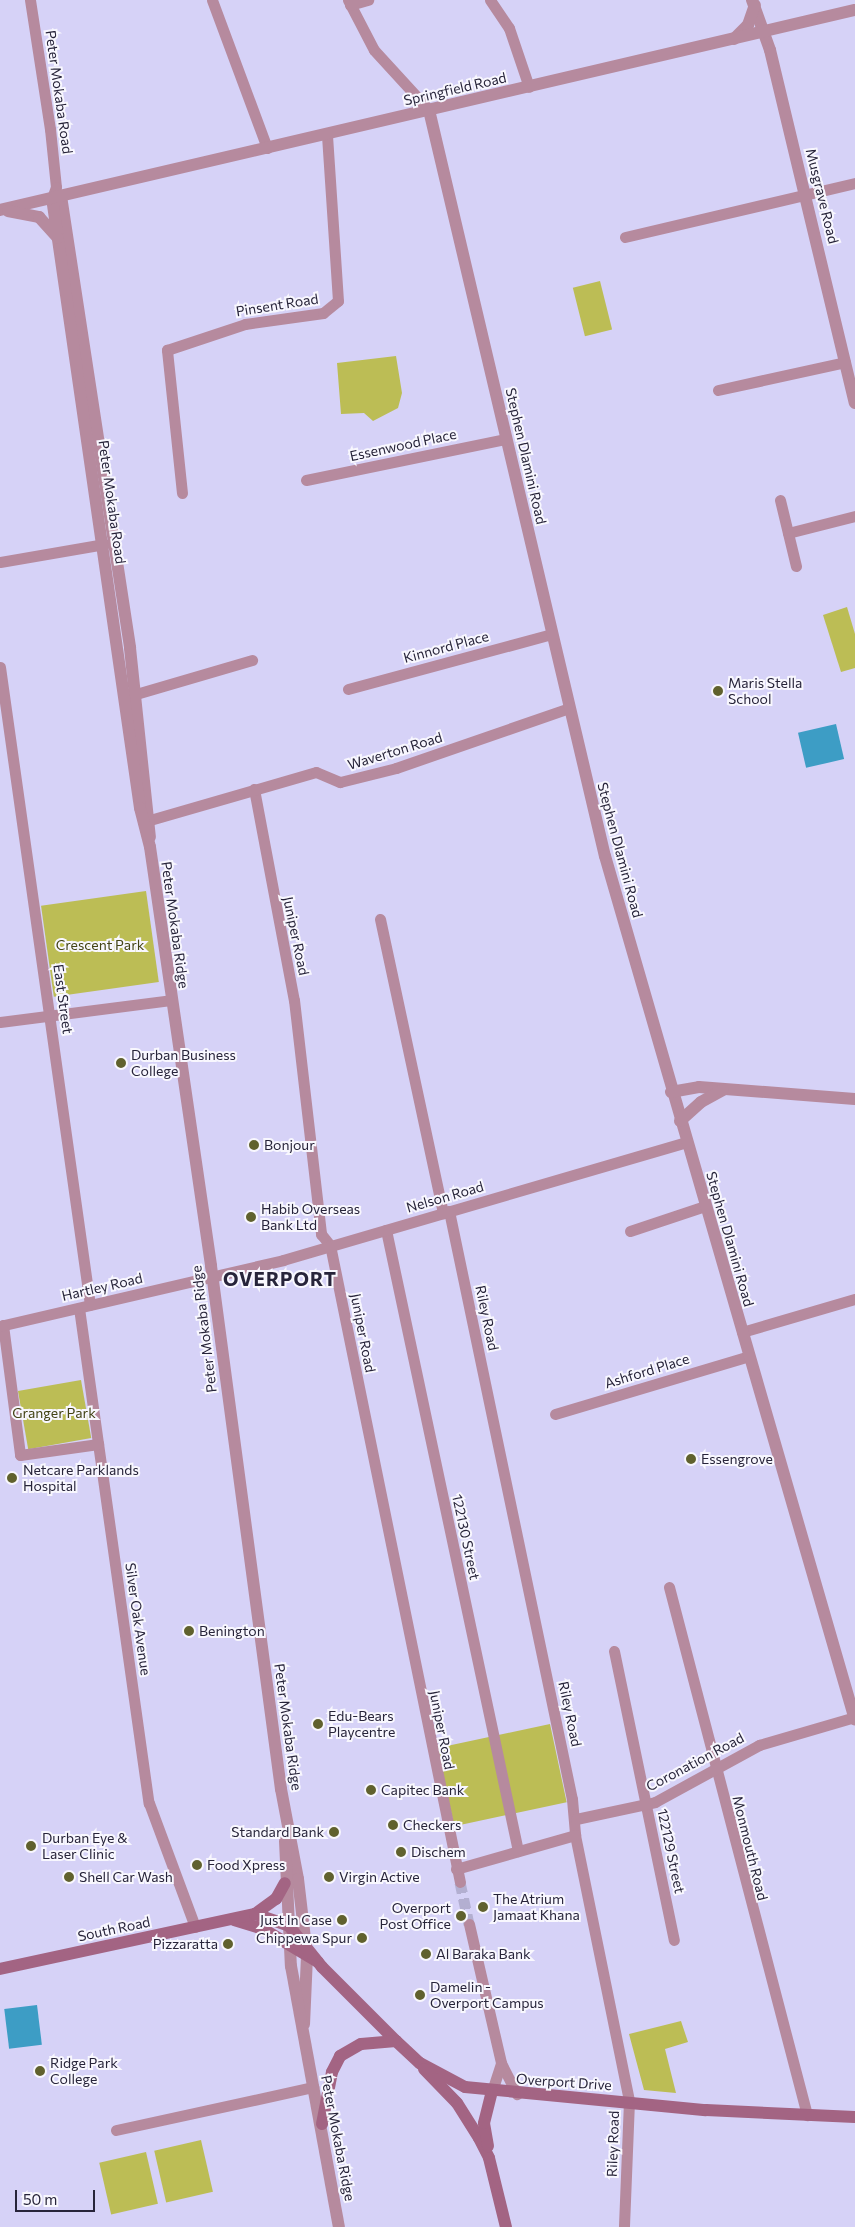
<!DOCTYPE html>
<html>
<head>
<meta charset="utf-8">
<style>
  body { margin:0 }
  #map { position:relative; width:855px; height:2227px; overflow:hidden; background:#d6d2f7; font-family:Commissioner,sans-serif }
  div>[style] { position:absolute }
  .green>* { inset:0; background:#bcbd55; transform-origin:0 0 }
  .water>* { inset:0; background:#3d9dc5; transform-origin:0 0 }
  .minor-tunnel>* { height:11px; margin-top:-5.5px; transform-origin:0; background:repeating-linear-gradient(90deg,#b3afd1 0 11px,transparent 0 16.5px) }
  .minor>* { height:11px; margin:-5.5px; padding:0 5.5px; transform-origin:5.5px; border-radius:5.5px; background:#b68a9e }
  .tertiary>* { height:12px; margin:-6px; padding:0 6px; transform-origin:6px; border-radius:6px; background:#b68a9e }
  .secondary>* { height:12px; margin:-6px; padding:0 6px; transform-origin:6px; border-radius:6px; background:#a36483 }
  .dots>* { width:14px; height:14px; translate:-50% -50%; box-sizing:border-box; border:2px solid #f8f7fe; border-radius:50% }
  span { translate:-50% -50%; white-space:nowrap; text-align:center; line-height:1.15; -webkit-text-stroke:4px #f8f7fe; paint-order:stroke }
  .street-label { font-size:14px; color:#27243a }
  .poi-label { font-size:14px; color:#27243a }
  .left { translate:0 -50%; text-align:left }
  .right { translate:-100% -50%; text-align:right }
  .park-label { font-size:14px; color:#444416 }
  .district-label { font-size:19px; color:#27243a; font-weight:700; letter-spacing:1px }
  .scale { position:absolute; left:15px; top:2190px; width:80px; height:22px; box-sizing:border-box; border:2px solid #27243a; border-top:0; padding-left:6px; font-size:15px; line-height:18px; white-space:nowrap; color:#27243a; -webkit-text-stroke:4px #f8f7fe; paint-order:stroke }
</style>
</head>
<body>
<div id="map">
  <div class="green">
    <i style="left:600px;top:281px;width:50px;height:28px;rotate:76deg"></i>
    <i style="clip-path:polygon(396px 356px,402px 393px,398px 408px,373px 421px,364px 413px,341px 414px,337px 363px)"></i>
    <i style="clip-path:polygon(847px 607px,855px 634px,855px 668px,841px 672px,823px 615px)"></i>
    <i style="left:146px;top:891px;width:92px;height:106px;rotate:82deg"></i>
    <i style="left:81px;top:1380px;width:59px;height:64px;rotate:80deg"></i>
    <i style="left:550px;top:1724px;width:80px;height:115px;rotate:78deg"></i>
    <i style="clip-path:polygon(681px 2021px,688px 2042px,665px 2049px,676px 2093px,644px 2090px,629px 2034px)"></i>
    <i style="left:201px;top:2140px;width:53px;height:48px;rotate:77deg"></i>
    <i style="left:146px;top:2152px;width:53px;height:48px;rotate:77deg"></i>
  </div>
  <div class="water">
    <i style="left:836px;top:724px;width:36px;height:39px;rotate:77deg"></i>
    <i style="left:37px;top:2005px;width:40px;height:33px;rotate:83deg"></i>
  </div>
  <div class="minor-tunnel">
    <i style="left:460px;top:1882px;width:43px;rotate:77.9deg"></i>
  </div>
  <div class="minor">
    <i style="left:30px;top:0;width:131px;rotate:81.2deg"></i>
    <i style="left:50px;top:129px;width:58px;rotate:84.1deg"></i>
    <i style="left:56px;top:187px;width:12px;rotate:110deg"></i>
    <i style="left:212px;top:0;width:158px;rotate:69.6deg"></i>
    <i style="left:348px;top:0;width:56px;rotate:62.5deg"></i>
    <i style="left:374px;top:50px;width:81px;rotate:47.5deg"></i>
    <i style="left:490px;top:0;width:34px;rotate:56deg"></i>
    <i style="left:509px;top:28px;width:62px;rotate:71.3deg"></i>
    <i style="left:350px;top:5px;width:19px;rotate:-16deg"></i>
    <i style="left:625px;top:237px;width:236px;rotate:-13.2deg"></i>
    <i style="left:718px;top:390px;width:130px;rotate:-12.4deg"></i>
    <i style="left:306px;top:480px;width:204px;rotate:-11.6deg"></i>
    <i style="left:182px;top:493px;width:144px;rotate:-96deg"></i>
    <i style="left:167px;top:350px;width:82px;rotate:-18.4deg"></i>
    <i style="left:245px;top:324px;width:79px;rotate:-8deg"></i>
    <i style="left:323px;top:313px;width:19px;rotate:-39deg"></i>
    <i style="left:338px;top:301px;width:167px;rotate:-93.8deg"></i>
    <i style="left:780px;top:500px;width:68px;rotate:76.4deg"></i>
    <i style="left:788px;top:533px;width:69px;rotate:-14.2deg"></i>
    <i style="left:0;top:562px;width:106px;rotate:-9.8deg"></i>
    <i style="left:0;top:667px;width:644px;rotate:81.97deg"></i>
    <i style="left:348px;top:689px;width:211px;rotate:-15.1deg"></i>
    <i style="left:136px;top:694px;width:121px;rotate:-16.3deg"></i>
    <i style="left:254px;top:789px;width:215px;rotate:79.3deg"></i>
    <i style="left:294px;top:1000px;width:236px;rotate:83.4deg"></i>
    <i style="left:321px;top:1234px;width:14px;rotate:51deg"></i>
    <i style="left:330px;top:1245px;width:650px;rotate:78.47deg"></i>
    <i style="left:143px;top:822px;width:180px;rotate:-16.1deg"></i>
    <i style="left:316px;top:772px;width:26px;rotate:23deg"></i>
    <i style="left:340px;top:782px;width:58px;rotate:-14deg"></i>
    <i style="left:396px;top:768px;width:183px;rotate:-19.1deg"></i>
    <i style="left:380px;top:919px;width:301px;rotate:77.9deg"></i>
    <i style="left:0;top:1022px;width:172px;rotate:-7.3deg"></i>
    <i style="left:449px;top:1211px;width:601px;rotate:78.19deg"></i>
    <i style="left:572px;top:1799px;width:36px;rotate:85deg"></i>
    <i style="left:575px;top:1835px;width:271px;rotate:78.5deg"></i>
    <i style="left:629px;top:2101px;width:126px;rotate:92.3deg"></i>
    <i style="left:386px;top:1230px;width:635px;rotate:78deg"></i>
    <i style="left:630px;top:1231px;width:79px;rotate:-18.4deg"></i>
    <i style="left:79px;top:1308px;width:500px;rotate:82deg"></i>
    <i style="left:149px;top:1803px;width:132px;rotate:69.6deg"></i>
    <i style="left:3px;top:1325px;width:131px;rotate:82.5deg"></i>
    <i style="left:20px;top:1455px;width:79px;rotate:-8deg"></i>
    <i style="left:0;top:1326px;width:291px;rotate:-13.1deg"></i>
    <i style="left:283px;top:1260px;width:420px;rotate:-16.3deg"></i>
    <i style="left:742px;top:1332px;width:118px;rotate:-16.3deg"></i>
    <i style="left:555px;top:1414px;width:202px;rotate:-16.6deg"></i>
    <i style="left:669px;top:1587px;width:546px;rotate:75.35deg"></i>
    <i style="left:614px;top:1651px;width:295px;rotate:78.3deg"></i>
    <i style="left:576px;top:1819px;width:81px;rotate:-12.1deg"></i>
    <i style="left:655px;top:1802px;width:119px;rotate:-28.7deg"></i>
    <i style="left:759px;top:1745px;width:100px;rotate:-16.3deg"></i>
    <i style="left:456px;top:1869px;width:124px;rotate:-15.9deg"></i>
    <i style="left:469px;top:1924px;width:143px;rotate:77deg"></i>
    <i style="left:501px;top:2063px;width:35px;rotate:63deg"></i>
    <i style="left:492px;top:2091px;width:29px;rotate:-72deg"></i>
    <i style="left:116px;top:2130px;width:202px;rotate:-12.3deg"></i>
  </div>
  <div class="tertiary">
    <i style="left:752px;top:0;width:53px;rotate:70.2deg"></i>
    <i style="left:770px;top:50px;width:363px;rotate:76.5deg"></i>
    <i style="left:734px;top:39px;width:20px;rotate:-45deg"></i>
    <i style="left:748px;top:25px;width:21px;rotate:-71deg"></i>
    <i style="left:429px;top:110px;width:766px;rotate:76.73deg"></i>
    <i style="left:605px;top:856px;width:899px;rotate:73.86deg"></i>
    <i style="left:61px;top:196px;width:457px;rotate:81.3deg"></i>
    <i style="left:130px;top:648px;width:190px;rotate:84deg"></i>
    <i style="left:52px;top:198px;width:616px;rotate:81.79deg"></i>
    <i style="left:140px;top:808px;width:40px;rotate:75.6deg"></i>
    <i style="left:150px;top:847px;width:423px;rotate:81.7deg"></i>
    <i style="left:211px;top:1266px;width:528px;rotate:82.38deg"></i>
    <i style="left:281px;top:1789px;width:92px;rotate:79.3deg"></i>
    <i style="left:298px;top:1879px;width:78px;rotate:83.3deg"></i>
    <i style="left:307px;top:1956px;width:68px;rotate:92.5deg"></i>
    <i style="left:0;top:210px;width:878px;rotate:-13.17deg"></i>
    <i style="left:8px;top:211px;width:32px;rotate:11deg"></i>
    <i style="left:39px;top:217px;width:28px;rotate:48deg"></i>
    <i style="left:671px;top:1092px;width:28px;rotate:-10deg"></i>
    <i style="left:699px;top:1087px;width:156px;rotate:4.4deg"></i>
    <i style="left:680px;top:1121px;width:28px;rotate:-42deg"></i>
    <i style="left:701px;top:1102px;width:25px;rotate:-29deg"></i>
    <i style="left:285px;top:1841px;width:125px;rotate:87.3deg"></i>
    <i style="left:291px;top:1966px;width:265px;rotate:79.6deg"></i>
  </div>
  <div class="secondary">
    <i style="left:255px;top:1914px;width:26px;rotate:-36deg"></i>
    <i style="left:276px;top:1899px;width:18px;rotate:-61deg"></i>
    <i style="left:234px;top:1920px;width:30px;rotate:17deg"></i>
    <i style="left:263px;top:1929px;width:64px;rotate:31deg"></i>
    <i style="left:0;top:1969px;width:261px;rotate:-12.2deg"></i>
    <i style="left:255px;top:1914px;width:36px;rotate:19deg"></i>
    <i style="left:289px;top:1926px;width:53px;rotate:51.2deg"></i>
    <i style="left:322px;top:1967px;width:105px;rotate:45deg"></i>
    <i style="left:396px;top:2041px;width:33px;rotate:43deg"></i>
    <i style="left:420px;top:2063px;width:51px;rotate:28.1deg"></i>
    <i style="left:465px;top:2087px;width:242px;rotate:5.5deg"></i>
    <i style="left:706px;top:2110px;width:149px;rotate:2.7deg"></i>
    <i style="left:424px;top:2069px;width:47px;rotate:45.9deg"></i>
    <i style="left:457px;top:2103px;width:41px;rotate:57.8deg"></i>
    <i style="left:479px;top:2138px;width:22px;rotate:63deg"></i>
    <i style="left:489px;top:2158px;width:71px;rotate:76.2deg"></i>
    <i style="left:322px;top:2124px;width:53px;rotate:-79.1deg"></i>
    <i style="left:332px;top:2072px;width:18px;rotate:-63deg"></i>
    <i style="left:340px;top:2056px;width:24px;rotate:-30deg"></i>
    <i style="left:361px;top:2044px;width:35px;rotate:-5deg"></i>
    <i style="left:488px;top:2146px;width:23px;rotate:-100deg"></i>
    <i style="left:484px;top:2123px;width:33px;rotate:-76deg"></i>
  </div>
  <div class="dots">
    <i style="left:718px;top:691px;background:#60612e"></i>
    <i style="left:121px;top:1063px;background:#60612e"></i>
    <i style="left:254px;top:1145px;background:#60612e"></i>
    <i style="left:251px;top:1217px;background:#60612e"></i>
    <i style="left:691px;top:1459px;background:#60612e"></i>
    <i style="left:12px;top:1478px;background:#60612e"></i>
    <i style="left:189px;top:1631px;background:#60612e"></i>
    <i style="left:318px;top:1724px;background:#60612e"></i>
    <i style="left:371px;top:1790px;background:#60612e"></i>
    <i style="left:393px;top:1825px;background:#60612e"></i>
    <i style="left:334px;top:1832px;background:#60612e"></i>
    <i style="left:31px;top:1846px;background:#60612e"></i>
    <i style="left:401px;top:1852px;background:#60612e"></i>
    <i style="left:197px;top:1865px;background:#60612e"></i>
    <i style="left:69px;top:1877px;background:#60612e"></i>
    <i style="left:329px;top:1877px;background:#60612e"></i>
    <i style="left:483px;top:1907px;background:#60612e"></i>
    <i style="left:461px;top:1916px;background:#60612e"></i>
    <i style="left:342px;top:1920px;background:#60612e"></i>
    <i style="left:362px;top:1938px;background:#60612e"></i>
    <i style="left:228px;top:1944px;background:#60612e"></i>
    <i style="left:426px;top:1954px;background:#60612e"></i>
    <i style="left:420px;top:1995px;background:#60612e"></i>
    <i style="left:40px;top:2071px;background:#60612e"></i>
  </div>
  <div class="street-label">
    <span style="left:455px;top:89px;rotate:-13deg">Springfield Road</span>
    <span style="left:59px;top:92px;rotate:82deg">Peter Mokaba Road</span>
    <span style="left:822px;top:196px;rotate:76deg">Musgrave Road</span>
    <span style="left:277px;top:305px;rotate:-9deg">Pinsent Road</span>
    <span style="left:403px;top:445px;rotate:-12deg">Essenwood Place</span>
    <span style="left:526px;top:456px;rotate:77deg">Stephen Dlamini Road</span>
    <span style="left:112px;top:502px;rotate:82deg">Peter Mokaba Road</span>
    <span style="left:446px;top:647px;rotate:-15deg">Kinnord Place</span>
    <span style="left:395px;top:751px;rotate:-17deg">Waverton Road</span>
    <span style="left:620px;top:850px;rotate:75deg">Stephen Dlamini Road</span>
    <span style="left:175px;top:925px;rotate:82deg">Peter Mokaba Ridge</span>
    <span style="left:296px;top:936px;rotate:78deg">Juniper Road</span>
    <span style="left:63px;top:999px;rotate:82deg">East Street</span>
    <span style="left:445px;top:1197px;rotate:-16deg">Nelson Road</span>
    <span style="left:730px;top:1239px;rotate:74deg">Stephen Dlamini Road</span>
    <span style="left:102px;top:1287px;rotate:-13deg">Hartley Road</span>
    <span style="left:487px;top:1318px;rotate:78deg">Riley Road</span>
    <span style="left:204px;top:1329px;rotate:-97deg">Peter Mokaba Ridge</span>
    <span style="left:363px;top:1333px;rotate:79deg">Juniper Road</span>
    <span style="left:647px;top:1371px;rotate:-17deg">Ashford Place</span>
    <span style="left:466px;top:1537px;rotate:78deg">122130 Street</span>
    <span style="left:138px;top:1619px;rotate:82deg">Silver Oak Avenue</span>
    <span style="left:570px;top:1714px;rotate:78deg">Riley Road</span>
    <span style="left:288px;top:1727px;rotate:82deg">Peter Mokaba Ridge</span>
    <span style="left:442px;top:1730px;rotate:79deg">Juniper Road</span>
    <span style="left:695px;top:1762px;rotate:-28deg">Coronation Road</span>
    <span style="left:750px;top:1848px;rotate:76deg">Monmouth Road</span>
    <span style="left:671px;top:1851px;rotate:78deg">122129 Street</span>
    <span style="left:114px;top:1929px;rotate:-12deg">South Road</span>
    <span style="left:564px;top:2082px;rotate:4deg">Overport Drive</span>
    <span style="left:338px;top:2138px;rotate:79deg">Peter Mokaba Ridge</span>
    <span style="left:613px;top:2144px;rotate:-88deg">Riley Road</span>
  </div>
  <div class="poi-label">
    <span class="left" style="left:728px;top:691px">Maris Stella<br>School</span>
    <span class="left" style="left:131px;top:1063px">Durban Business<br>College</span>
    <span class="left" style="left:264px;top:1145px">Bonjour</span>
    <span class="left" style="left:261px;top:1217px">Habib Overseas<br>Bank Ltd</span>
    <span class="left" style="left:701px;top:1459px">Essengrove</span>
    <span class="left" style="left:23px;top:1478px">Netcare Parklands<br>Hospital</span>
    <span class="left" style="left:199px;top:1631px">Benington</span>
    <span class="left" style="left:328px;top:1724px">Edu-Bears<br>Playcentre</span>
    <span class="left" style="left:381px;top:1790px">Capitec Bank</span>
    <span class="left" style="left:403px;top:1825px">Checkers</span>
    <span class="right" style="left:324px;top:1832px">Standard Bank</span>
    <span class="left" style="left:42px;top:1846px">Durban Eye &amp;<br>Laser Clinic</span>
    <span class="left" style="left:411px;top:1852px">Dischem</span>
    <span class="left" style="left:207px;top:1865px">Food Xpress</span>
    <span class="left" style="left:79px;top:1877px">Shell Car Wash</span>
    <span class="left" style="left:339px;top:1877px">Virgin Active</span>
    <span class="left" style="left:493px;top:1907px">The Atrium<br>Jamaat Khana</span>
    <span class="right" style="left:451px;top:1916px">Overport<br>Post Office</span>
    <span class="right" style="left:332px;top:1920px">Just In Case</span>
    <span class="right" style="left:352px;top:1938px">Chippewa Spur</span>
    <span class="right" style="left:218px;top:1944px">Pizzaratta</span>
    <span class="left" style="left:436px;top:1954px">Al Baraka Bank</span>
    <span class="left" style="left:430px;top:1995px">Damelin -<br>Overport Campus</span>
    <span class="left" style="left:50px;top:2071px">Ridge Park<br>College</span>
  </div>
  <div class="park-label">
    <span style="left:100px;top:945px">Crescent Park</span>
    <span style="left:54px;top:1413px">Granger Park</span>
  </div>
  <div class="district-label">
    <span style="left:280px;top:1279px">OVERPORT</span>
  </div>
  <div class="scale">50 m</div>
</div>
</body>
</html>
